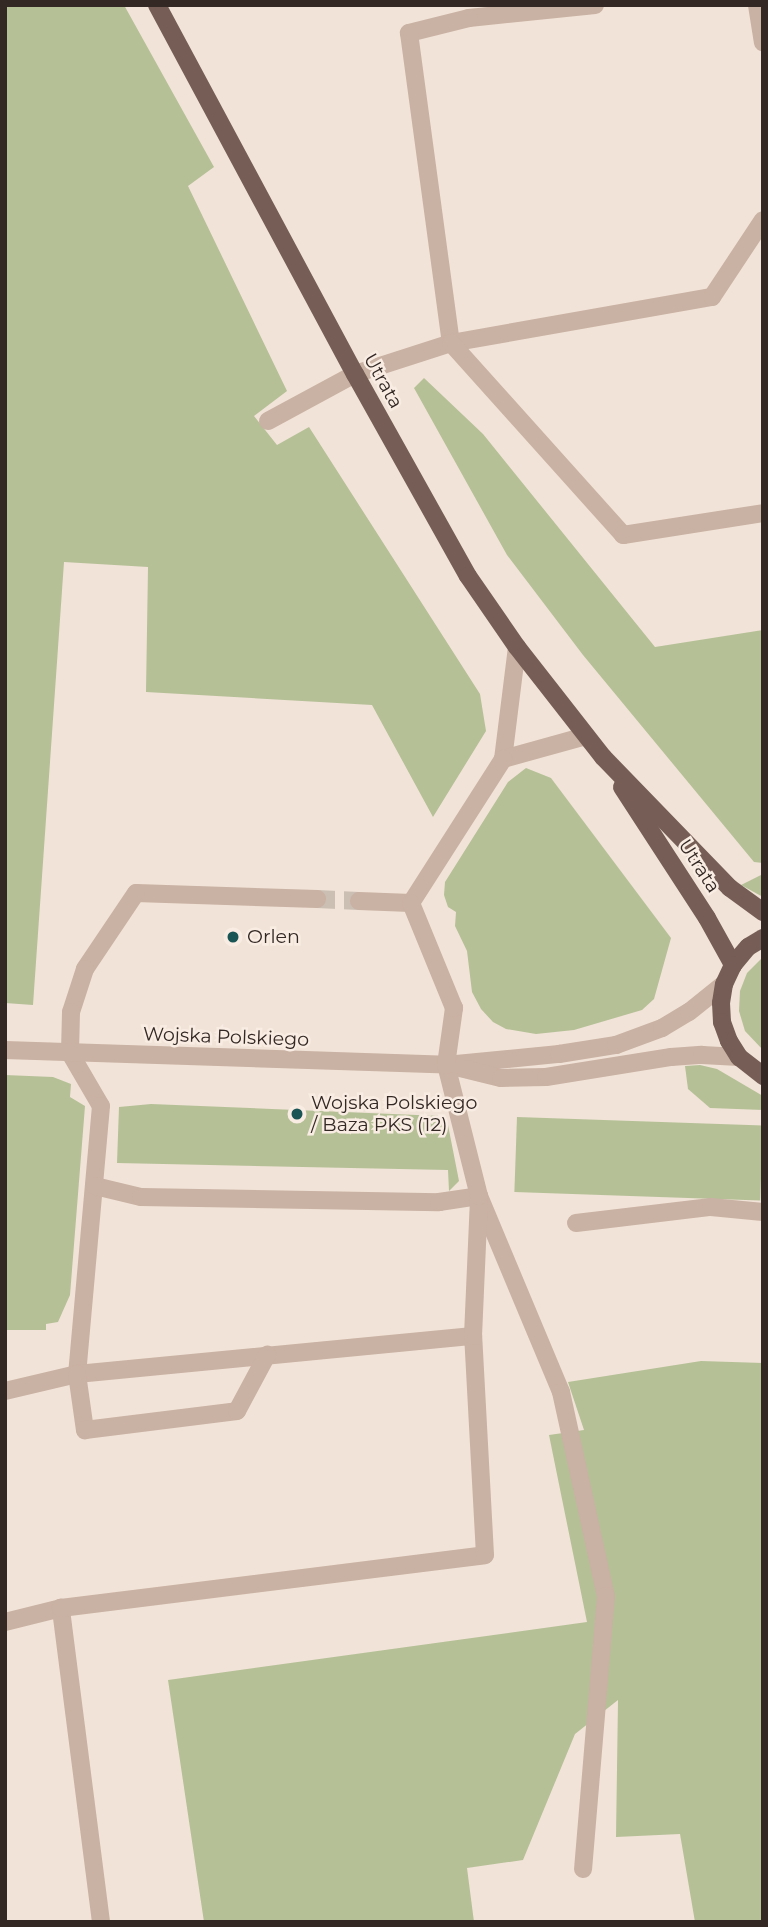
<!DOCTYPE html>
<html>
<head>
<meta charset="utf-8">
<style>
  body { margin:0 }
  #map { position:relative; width:768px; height:1927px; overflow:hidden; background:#f1e3d7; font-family:Montserrat,sans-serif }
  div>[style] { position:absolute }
  .green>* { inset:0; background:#b5c097; transform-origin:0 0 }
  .minor-tunnel>* { height:18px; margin-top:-9px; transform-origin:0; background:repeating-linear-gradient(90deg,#cbbeb3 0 18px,transparent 0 27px) }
  .minor>* { height:18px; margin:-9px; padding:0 9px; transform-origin:9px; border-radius:9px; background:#c9b1a3 }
  .major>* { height:18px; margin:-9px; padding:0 9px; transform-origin:9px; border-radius:9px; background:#765e56 }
  .dots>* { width:19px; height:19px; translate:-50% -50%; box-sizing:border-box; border:4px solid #f9ede3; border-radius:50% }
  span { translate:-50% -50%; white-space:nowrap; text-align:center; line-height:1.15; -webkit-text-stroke:5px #f9ede3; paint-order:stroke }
  .street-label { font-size:19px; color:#342825 }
  .poi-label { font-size:19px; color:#342825 }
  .left { translate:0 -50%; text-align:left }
  .frame { position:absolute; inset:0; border:7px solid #342825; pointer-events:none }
</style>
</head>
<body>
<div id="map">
  <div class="green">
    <i style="clip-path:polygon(5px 5px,124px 5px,214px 167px,188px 186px,287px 391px,254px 416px,277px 445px,309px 427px,480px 694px,486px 731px,433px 817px,372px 705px,146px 692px,148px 567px,64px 562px,33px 1005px,5px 1003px)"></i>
    <i style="clip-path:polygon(424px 378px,483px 434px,655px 647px,763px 630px,763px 863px,754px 862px,583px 655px,507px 555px,414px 388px)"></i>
    <i style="clip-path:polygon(526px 768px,551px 778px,671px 938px,654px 999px,642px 1010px,574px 1030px,536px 1034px,506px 1029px,493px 1022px,481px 1009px,472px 992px,467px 951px,455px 926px,456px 912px,448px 907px,444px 895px,445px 882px,508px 782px)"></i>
    <i style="clip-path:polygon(763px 874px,763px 897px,741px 885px)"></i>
    <i style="clip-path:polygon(763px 957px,763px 1050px,745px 1031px,739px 1011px,740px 991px,747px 973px)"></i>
    <i style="clip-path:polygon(700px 1065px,717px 1069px,763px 1096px,763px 1110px,710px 1108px,688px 1089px,685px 1066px)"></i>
    <i style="clip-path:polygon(5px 1075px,53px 1077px,71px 1084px,70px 1097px,85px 1106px,70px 1295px,58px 1322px,46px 1324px,46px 1330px,5px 1330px)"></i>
    <i style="clip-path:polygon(151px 1104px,441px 1116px,448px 1125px,459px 1181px,449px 1191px,448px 1170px,117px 1163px,119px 1107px)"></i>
    <i style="left:517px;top:1117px;width:246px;height:75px;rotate:2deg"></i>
    <i style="clip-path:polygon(701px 1361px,763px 1363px,763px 1922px,695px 1922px,680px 1834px,616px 1837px,618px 1700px,575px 1734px,523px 1860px,467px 1868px,474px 1922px,204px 1922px,168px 1680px,587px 1622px,549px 1435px,584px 1430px,568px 1382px)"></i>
  </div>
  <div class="minor-tunnel">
    <i style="left:317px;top:899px;width:42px;rotate:2.7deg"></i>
  </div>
  <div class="minor">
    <i style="left:595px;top:5px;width:127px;rotate:174.1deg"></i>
    <i style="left:469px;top:18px;width:62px;rotate:166deg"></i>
    <i style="left:409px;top:33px;width:313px;rotate:82.3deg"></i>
    <i style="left:451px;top:343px;width:265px;rotate:-10deg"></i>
    <i style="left:712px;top:297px;width:92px;rotate:-56.5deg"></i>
    <i style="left:757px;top:5px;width:38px;rotate:81deg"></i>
    <i style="left:268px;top:421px;width:99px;rotate:-28.4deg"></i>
    <i style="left:355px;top:374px;width:101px;rotate:-17.9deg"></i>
    <i style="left:451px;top:343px;width:258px;rotate:48.1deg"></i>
    <i style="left:623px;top:535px;width:142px;rotate:-8.9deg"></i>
    <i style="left:517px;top:647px;width:113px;rotate:97.1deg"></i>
    <i style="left:503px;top:759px;width:86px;rotate:-15.5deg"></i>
    <i style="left:317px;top:899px;width:181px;rotate:-178.1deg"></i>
    <i style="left:136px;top:893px;width:92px;rotate:123.9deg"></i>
    <i style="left:85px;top:969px;width:45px;rotate:108deg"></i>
    <i style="left:71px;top:1012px;width:41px;rotate:91.4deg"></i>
    <i style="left:70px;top:1053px;width:61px;rotate:59.7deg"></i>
    <i style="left:101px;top:1106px;width:269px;rotate:95.1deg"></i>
    <i style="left:77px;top:1374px;width:398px;rotate:-5.5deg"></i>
    <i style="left:359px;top:901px;width:52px;rotate:2.2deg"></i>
    <i style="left:411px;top:903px;width:171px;rotate:-57.4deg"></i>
    <i style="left:5px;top:1050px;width:441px;rotate:1.9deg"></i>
    <i style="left:446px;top:1065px;width:114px;rotate:-5.6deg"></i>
    <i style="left:559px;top:1054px;width:58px;rotate:-9deg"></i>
    <i style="left:616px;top:1045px;width:49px;rotate:-20.3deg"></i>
    <i style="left:662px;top:1028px;width:31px;rotate:-31deg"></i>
    <i style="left:689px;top:1012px;width:45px;rotate:-38.7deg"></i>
    <i style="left:456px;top:1067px;width:46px;rotate:13.7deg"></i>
    <i style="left:501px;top:1078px;width:45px;rotate:-1.3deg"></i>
    <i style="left:546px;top:1077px;width:127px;rotate:-9.1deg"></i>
    <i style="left:671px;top:1057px;width:31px;rotate:-4deg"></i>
    <i style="left:702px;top:1055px;width:37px;rotate:3deg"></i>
    <i style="left:95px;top:1186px;width:47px;rotate:13.4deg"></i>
    <i style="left:141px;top:1197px;width:298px;rotate:1deg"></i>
    <i style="left:439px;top:1202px;width:40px;rotate:-8.5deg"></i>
    <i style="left:479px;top:1196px;width:212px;rotate:67.3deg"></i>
    <i style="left:561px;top:1392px;width:209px;rotate:77.6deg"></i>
    <i style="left:606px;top:1596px;width:274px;rotate:94.8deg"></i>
    <i style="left:576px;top:1223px;width:136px;rotate:-6.8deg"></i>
    <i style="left:711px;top:1207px;width:52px;rotate:5.5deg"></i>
    <i style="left:5px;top:1391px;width:74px;rotate:-13.3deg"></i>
    <i style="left:77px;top:1374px;width:57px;rotate:81.9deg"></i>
    <i style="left:85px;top:1430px;width:153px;rotate:-7.1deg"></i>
    <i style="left:237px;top:1411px;width:64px;rotate:-61.8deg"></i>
    <i style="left:5px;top:1622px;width:58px;rotate:-14deg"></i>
    <i style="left:101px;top:1922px;width:317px;rotate:-97.3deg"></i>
    <i style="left:61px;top:1608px;width:427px;rotate:-7.1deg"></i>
    <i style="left:485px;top:1555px;width:219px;rotate:-93.1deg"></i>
    <i style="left:473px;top:1336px;width:140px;rotate:-87.5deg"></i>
    <i style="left:479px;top:1196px;width:135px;rotate:-104.1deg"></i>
    <i style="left:446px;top:1065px;width:58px;rotate:-82deg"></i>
    <i style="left:454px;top:1008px;width:113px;rotate:-112.3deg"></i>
  </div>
  <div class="major">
    <i style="left:157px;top:5px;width:419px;rotate:61.8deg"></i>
    <i style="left:355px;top:374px;width:231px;rotate:60.8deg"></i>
    <i style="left:468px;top:576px;width:86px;rotate:55.4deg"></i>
    <i style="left:517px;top:647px;width:140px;rotate:52deg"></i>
    <i style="left:603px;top:757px;width:182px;rotate:45.9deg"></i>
    <i style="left:730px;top:888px;width:41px;rotate:36deg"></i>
    <i style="left:622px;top:787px;width:156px;rotate:57deg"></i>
    <i style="left:707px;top:918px;width:54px;rotate:61deg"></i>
    <i style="left:763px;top:938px;width:17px;rotate:149deg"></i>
    <i style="left:748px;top:947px;width:23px;rotate:130deg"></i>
    <i style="left:733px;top:965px;width:21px;rotate:115deg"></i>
    <i style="left:724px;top:984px;width:19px;rotate:99deg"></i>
    <i style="left:721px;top:1003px;width:19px;rotate:87deg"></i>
    <i style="left:722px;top:1022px;width:20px;rotate:70deg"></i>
    <i style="left:729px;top:1041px;width:19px;rotate:58deg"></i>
    <i style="left:739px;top:1057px;width:31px;rotate:38deg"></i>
  </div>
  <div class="dots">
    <i style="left:233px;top:937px;background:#1a5555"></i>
    <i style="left:297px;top:1114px;background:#1a5555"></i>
  </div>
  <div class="street-label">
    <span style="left:383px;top:381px;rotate:61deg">Utrata</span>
    <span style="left:699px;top:866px;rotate:57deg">Utrata</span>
    <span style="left:226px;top:1037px;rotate:2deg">Wojska Polskiego</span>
  </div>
  <div class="poi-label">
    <span class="left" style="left:247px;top:937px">Orlen</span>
    <span class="left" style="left:311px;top:1114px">Wojska Polskiego<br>/ Baza PKS (12)</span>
  </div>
  <div class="frame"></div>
</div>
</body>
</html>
